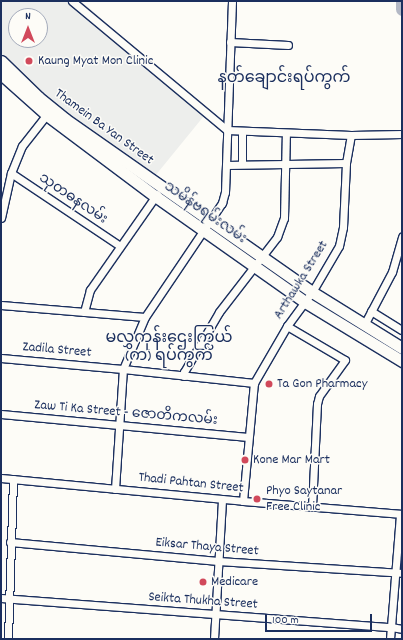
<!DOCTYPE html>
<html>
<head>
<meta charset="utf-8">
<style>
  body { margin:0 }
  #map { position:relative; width:403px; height:640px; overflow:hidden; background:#fdfcf7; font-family:Dekko,"Noto Sans Myanmar",sans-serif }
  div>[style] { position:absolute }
  .built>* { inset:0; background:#edeeec }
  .river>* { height:13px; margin:-6.5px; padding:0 6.5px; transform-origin:6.5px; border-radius:6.5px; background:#b3b8c5 }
  .roads { filter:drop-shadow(1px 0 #1b2f5e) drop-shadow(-1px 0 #1b2f5e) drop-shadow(0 1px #1b2f5e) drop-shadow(0 -1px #1b2f5e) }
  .street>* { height:7px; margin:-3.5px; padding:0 3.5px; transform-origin:3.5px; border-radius:3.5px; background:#fdfcf7 }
  .primary>* { height:11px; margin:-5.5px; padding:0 5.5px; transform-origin:5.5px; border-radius:5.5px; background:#fdfcf7 }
  .dots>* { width:11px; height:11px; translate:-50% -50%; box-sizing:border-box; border:2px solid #fdfcf7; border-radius:50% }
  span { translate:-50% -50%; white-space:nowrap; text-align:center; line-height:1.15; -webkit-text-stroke:3px #fdfcf7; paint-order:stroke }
  .poi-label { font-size:14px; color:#1b2f5e }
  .left { translate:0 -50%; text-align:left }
  .street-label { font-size:14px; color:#1b2f5e }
  .quarter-label { font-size:16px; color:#1b2f5e }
  .frame { position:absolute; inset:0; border:2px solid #1b2f5e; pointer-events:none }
  .north { position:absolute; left:8px; top:8px; width:40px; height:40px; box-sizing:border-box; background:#fdfcf7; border:1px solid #a3aaba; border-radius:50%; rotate:0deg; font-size:11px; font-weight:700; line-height:16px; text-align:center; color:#1b2f5e }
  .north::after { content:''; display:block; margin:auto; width:14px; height:18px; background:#d1495b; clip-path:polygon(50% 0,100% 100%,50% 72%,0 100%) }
  .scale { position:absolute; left:265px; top:614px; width:107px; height:18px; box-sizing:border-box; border:2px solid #1b2f5e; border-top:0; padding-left:5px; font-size:12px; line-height:14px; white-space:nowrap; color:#1b2f5e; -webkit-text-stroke:3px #fdfcf7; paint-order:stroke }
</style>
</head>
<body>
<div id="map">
  <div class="built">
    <i style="clip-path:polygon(evenodd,1px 1px,81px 1px,208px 111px,155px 176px,30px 85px,1px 55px,1px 1px,16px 16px,40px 16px,40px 40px,16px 40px,16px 16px)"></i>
  </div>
  <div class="river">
    <i style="left:402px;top:1px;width:8px;rotate:90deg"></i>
  </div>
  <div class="roads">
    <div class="street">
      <i style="left:72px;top:1px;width:202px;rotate:39.8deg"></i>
      <i style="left:230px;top:42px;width:58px;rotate:3deg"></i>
      <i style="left:227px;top:130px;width:124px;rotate:2.3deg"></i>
      <i style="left:351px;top:135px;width:51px;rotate:-1.1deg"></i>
      <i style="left:242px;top:164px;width:33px;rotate:-90deg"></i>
      <i style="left:226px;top:165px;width:120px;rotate:-1deg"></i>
      <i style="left:11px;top:173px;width:131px;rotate:33.8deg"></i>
      <i style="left:1px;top:218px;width:46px;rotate:-77.5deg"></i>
      <i style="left:11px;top:173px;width:29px;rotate:-68deg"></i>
      <i style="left:22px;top:146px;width:42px;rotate:-51.8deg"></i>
      <i style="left:1px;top:305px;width:144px;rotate:4.8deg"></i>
      <i style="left:371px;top:311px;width:36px;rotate:32deg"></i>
      <i style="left:84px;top:312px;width:23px;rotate:-75deg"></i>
      <i style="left:90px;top:290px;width:117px;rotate:-55.1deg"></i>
      <i style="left:364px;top:325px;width:60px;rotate:-62.2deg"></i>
      <i style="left:392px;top:272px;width:37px;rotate:-74deg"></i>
      <i style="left:287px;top:326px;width:67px;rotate:30.4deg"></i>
      <i style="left:345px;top:360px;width:44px;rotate:125.8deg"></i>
      <i style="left:319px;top:396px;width:8px;rotate:104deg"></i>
      <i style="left:317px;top:404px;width:102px;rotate:92.8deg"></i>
      <i style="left:1px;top:358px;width:122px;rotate:5.2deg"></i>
      <i style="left:123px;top:369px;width:132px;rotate:6.1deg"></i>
      <i style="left:184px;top:376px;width:4px;rotate:-90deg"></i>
      <i style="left:184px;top:372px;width:69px;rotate:-59.7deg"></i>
      <i style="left:219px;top:312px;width:95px;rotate:-52.3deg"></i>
      <i style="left:277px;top:237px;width:20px;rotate:-70deg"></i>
      <i style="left:284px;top:218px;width:85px;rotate:-88.7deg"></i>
      <i style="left:1px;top:414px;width:248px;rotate:5.3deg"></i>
      <i style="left:1px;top:478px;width:243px;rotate:5.4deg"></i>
      <i style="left:243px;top:501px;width:160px;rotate:4.7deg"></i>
      <i style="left:115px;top:489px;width:120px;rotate:-86.2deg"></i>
      <i style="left:123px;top:369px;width:56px;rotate:-67.1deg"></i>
      <i style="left:145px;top:317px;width:138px;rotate:-56deg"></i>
      <i style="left:222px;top:203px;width:11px;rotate:-75deg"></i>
      <i style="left:225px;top:192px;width:191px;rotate:-87.9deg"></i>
      <i style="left:243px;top:501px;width:119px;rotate:-84.7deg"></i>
      <i style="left:254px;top:383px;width:66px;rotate:-59.9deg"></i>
      <i style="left:287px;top:326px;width:42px;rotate:-53.7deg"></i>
      <i style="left:312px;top:292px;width:53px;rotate:-59.6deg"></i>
      <i style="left:339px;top:246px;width:19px;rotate:-78deg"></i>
      <i style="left:343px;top:227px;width:64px;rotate:-87.3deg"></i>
      <i style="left:346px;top:163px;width:28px;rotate:-80deg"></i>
      <i style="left:10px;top:542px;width:209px;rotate:5.2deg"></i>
      <i style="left:218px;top:561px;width:184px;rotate:3.7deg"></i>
      <i style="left:1px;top:598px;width:391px;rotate:4.3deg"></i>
      <i style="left:391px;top:627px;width:11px;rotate:10deg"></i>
      <i style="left:8px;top:639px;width:160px;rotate:-88.2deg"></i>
      <i style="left:214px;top:639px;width:140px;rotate:-86.7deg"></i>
      <i style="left:390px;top:639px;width:125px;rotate:-85.4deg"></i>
    </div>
    <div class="primary">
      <i style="left:1px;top:61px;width:52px;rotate:44.2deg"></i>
      <i style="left:38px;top:97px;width:35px;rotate:39deg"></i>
      <i style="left:65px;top:119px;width:302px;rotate:35deg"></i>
      <i style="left:312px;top:292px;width:106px;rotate:31.9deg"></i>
      <i style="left:1px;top:74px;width:62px;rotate:41.7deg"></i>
      <i style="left:47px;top:115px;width:135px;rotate:36.9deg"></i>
      <i style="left:155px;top:196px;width:184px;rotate:35.2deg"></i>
      <i style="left:305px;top:302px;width:114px;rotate:31.3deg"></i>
    </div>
  </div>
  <div class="dots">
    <i style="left:29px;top:61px;background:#d1495b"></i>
    <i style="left:269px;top:384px;background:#d1495b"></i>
    <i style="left:245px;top:460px;background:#d1495b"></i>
    <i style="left:257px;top:499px;background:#d1495b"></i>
    <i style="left:203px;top:582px;background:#d1495b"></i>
  </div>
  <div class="poi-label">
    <span class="left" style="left:38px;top:61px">Kaung Myat Mon Clinic</span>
    <span class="left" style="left:277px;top:384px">Ta Gon Pharmacy</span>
    <span class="left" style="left:253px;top:460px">Kone Mar Mart</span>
    <span class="left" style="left:266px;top:499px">Phyo Saytanar<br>Free Clinic</span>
    <span class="left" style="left:211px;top:582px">Medicare</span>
  </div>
  <div class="street-label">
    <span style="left:104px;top:127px;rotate:36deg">Thamein Ba Yan Street</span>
    <span style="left:73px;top:199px;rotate:34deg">သုတဓနလမ်း</span>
    <span style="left:205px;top:213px;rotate:35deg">သမိန်ဗရမ်းလမ်း</span>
    <span style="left:301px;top:280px;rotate:-58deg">Arthawka Street</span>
    <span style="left:57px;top:350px;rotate:5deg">Zadila Street</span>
    <span style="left:126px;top:413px;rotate:5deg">Zaw Ti Ka Street - ဇောတိကလမ်း</span>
    <span style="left:191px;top:483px;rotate:6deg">Thadi Pahtan Street</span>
    <span style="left:207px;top:547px;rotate:5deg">Eiksar Thaya Street</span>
    <span style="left:203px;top:601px;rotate:4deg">Seikta Thukha Street</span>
  </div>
  <div class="quarter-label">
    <span style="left:284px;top:79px">နတ်ချောင်းရပ်ကွက်</span>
    <span style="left:169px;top:348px">မလွှကုန်းဌေးကြွယ်<br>(က) ရပ်ကွက်</span>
  </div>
  <div class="frame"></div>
  <div class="north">N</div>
  <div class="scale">100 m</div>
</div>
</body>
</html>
